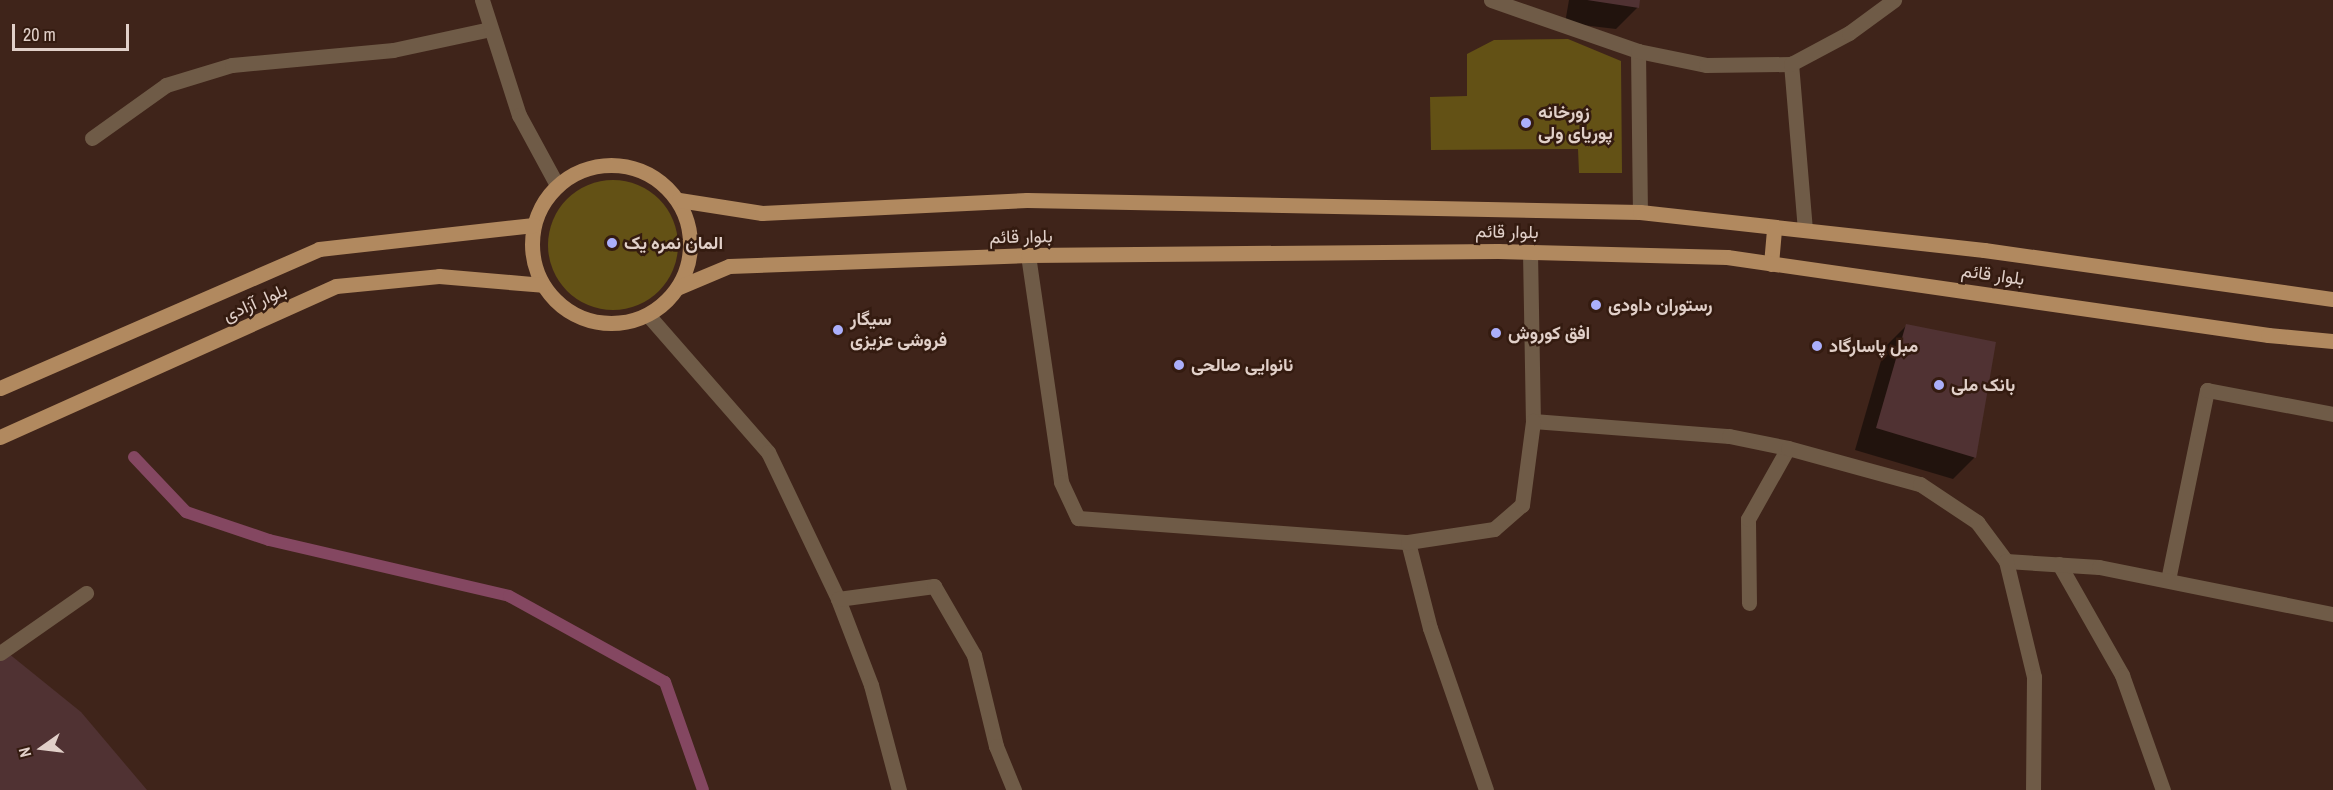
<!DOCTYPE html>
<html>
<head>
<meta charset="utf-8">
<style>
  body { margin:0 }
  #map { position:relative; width:2333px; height:790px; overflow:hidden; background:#3f241a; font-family:"Archivo Narrow",Vazirmatn,sans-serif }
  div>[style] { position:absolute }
  .green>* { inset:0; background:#635115 }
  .round { border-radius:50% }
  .shadow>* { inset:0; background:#0007 }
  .stream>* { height:12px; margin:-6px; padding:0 6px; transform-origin:6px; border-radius:6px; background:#844761 }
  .building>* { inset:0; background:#503233 }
  .service>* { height:15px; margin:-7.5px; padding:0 7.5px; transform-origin:7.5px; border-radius:7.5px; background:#6f5b47 }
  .minor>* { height:15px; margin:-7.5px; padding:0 7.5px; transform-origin:7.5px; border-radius:7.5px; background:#6f5b47 }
  .primary>* { height:15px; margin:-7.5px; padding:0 7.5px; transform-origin:7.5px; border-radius:7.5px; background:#b1895f }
  .primary>.ring { margin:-7.5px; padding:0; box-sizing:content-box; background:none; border:15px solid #b1895f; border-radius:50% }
  .dots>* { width:16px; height:16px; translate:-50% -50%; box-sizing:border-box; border:3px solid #341b10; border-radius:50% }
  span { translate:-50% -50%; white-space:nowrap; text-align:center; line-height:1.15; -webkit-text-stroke:5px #341b10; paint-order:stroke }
  .poi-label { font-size:18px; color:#e1d0c9; font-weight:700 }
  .left { translate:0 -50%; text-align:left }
  .street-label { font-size:18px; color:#e1d0c9 }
  .north { position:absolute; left:12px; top:718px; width:60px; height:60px; -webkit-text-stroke:4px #341b10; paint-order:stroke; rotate:256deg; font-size:16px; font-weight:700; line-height:24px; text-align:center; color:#e1d0c9 }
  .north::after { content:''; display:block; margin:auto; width:21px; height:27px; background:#e1d0c9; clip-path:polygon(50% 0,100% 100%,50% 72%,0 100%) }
  .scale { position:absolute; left:12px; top:24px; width:117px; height:27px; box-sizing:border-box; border:3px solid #e1d0c9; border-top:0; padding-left:8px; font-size:18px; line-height:21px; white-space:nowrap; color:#e1d0c9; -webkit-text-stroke:4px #341b10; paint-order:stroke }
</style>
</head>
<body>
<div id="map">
  <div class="green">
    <i style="clip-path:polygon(1568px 39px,1621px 61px,1622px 173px,1579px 173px,1578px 149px,1431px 150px,1430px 97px,1467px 96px,1467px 54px,1494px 40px)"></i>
    <i class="round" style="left:548px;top:180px;width:130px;height:130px"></i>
  </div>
  <div class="shadow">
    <i style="clip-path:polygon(1569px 0,1639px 0,1638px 7px,1616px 29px,1565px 23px)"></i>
    <i style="clip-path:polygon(1907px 325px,1994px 343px,1974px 458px,1953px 479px,1855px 450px,1885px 347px)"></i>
  </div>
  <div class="stream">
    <i style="left:134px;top:457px;width:76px;rotate:46.6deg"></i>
    <i style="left:186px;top:512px;width:88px;rotate:18.6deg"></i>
    <i style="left:269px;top:540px;width:246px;rotate:13.1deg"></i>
    <i style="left:509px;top:596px;width:178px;rotate:28.9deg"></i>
    <i style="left:665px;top:682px;width:114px;rotate:70.6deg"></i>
  </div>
  <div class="building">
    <i style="clip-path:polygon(1587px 0,1640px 0,1639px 8px)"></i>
    <i style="clip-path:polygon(1906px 324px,1996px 342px,1976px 458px,1876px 428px)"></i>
    <i style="clip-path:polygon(8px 653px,81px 712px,147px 790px,0 790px,0 660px)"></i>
  </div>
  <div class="service">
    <i style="left:1491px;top:0;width:156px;rotate:19.1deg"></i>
    <i style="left:1638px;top:51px;width:161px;rotate:89.3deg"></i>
    <i style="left:1638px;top:51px;width:69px;rotate:11.6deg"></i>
    <i style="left:1706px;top:65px;width:85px;rotate:-0.7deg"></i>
    <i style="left:92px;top:138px;width:91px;rotate:-35.6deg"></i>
    <i style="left:166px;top:85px;width:69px;rotate:-16.9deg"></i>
    <i style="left:232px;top:65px;width:162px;rotate:-5.3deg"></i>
    <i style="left:393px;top:50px;width:99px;rotate:-12.2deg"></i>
    <i style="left:1408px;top:542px;width:89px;rotate:75.7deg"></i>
    <i style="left:1430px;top:628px;width:171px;rotate:70.9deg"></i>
    <i style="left:2059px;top:564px;width:128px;rotate:60.4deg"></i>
    <i style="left:2122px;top:675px;width:122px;rotate:70.4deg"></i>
    <i style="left:2168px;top:580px;width:194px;rotate:-78.4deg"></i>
    <i style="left:2207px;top:390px;width:128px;rotate:10.8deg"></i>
    <i style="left:1749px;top:603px;width:84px;rotate:-90.7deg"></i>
    <i style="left:1748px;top:519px;width:81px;rotate:-60.6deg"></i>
    <i style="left:0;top:653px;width:105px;rotate:-34.9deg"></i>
  </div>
  <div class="minor">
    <i style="left:482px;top:0;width:121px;rotate:72.2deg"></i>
    <i style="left:519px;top:115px;width:80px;rotate:61.5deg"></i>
    <i style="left:1805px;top:230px;width:167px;rotate:-94.8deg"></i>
    <i style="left:1791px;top:64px;width:66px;rotate:-28.1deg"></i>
    <i style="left:1849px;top:33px;width:56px;rotate:-36.3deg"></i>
    <i style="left:1530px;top:252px;width:169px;rotate:89deg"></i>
    <i style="left:1533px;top:421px;width:197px;rotate:4.4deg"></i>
    <i style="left:1729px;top:436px;width:60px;rotate:11.5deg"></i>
    <i style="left:1788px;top:448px;width:137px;rotate:15.3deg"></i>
    <i style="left:1920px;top:484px;width:69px;rotate:33.7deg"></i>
    <i style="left:1977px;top:522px;width:49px;rotate:53.4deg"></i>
    <i style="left:2006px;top:561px;width:93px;rotate:3.7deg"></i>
    <i style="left:2099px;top:567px;width:239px;rotate:11.4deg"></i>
    <i style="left:1028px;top:255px;width:229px;rotate:81.7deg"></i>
    <i style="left:1061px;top:482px;width:40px;rotate:65deg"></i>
    <i style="left:1078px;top:518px;width:331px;rotate:4.2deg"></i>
    <i style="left:1408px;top:542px;width:87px;rotate:-8.6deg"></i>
    <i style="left:1494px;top:529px;width:37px;rotate:-41deg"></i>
    <i style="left:1522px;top:505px;width:85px;rotate:-82.5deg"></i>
    <i style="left:648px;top:315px;width:182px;rotate:48.8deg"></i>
    <i style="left:768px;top:452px;width:163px;rotate:64.5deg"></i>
    <i style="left:838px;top:599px;width:92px;rotate:69deg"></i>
    <i style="left:871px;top:685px;width:109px;rotate:75.1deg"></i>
    <i style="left:2006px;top:561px;width:119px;rotate:76.4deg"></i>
    <i style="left:2034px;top:677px;width:113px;rotate:90.5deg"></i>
    <i style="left:838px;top:599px;width:97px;rotate:-7.7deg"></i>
    <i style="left:934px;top:586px;width:80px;rotate:59.9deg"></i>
    <i style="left:974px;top:655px;width:94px;rotate:76.4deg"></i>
    <i style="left:996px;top:746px;width:48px;rotate:67.8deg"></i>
  </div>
  <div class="primary">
    <i class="ring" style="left:532px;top:165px;width:143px;height:143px"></i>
    <i style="left:679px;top:200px;width:84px;rotate:8.9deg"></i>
    <i style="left:762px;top:213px;width:265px;rotate:-2.8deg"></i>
    <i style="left:1027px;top:200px;width:613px;rotate:1.12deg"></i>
    <i style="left:1640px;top:212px;width:346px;rotate:6.3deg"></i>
    <i style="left:1984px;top:250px;width:352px;rotate:8deg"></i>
    <i style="left:1771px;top:264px;width:37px;rotate:-85deg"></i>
    <i style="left:679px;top:287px;width:54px;rotate:-22.8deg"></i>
    <i style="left:729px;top:266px;width:299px;rotate:-2.1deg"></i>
    <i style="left:1028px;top:255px;width:470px;rotate:-0.5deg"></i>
    <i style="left:1498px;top:251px;width:229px;rotate:1.5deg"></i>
    <i style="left:1727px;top:257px;width:547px;rotate:8.2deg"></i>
    <i style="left:2268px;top:335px;width:65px;rotate:5.3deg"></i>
    <i style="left:0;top:388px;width:348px;rotate:-23.5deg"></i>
    <i style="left:319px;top:249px;width:216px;rotate:-6.4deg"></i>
    <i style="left:0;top:437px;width:368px;rotate:-24.2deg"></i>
    <i style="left:336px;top:286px;width:103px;rotate:-5.5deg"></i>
    <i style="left:439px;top:276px;width:104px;rotate:4.9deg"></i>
  </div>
  <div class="dots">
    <i style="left:1526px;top:123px;background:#abaffb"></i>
    <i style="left:612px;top:243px;background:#abaffb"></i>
    <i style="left:1596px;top:305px;background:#abaffb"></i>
    <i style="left:838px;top:330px;background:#abaffb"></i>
    <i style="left:1496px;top:333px;background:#abaffb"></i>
    <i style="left:1817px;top:346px;background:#abaffb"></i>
    <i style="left:1179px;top:365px;background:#abaffb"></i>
    <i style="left:1939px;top:385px;background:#abaffb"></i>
  </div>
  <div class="poi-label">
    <span class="left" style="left:1538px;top:123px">زورخانه<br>پوریای ولی</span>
    <span class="left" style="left:624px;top:243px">المان نمره یک</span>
    <span class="left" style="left:1608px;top:305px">رستوران داودی</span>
    <span class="left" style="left:850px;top:330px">سیگار<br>فروشی عزیزی</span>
    <span class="left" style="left:1508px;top:333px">افق کوروش</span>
    <span class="left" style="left:1829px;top:346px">مبل پاسارگاد</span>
    <span class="left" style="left:1191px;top:365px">نانوایی صالحی</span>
    <span class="left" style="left:1951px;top:385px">بانک ملی</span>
  </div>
  <div class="street-label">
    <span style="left:1507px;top:232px;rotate:1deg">بلوار قائم</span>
    <span style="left:1021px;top:237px;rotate:-1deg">بلوار قائم</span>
    <span style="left:1993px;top:275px;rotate:8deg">بلوار قائم</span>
    <span style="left:255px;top:303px;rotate:-24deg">بلوار آزادی</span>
  </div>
  <div class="north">N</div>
  <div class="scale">20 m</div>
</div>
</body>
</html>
